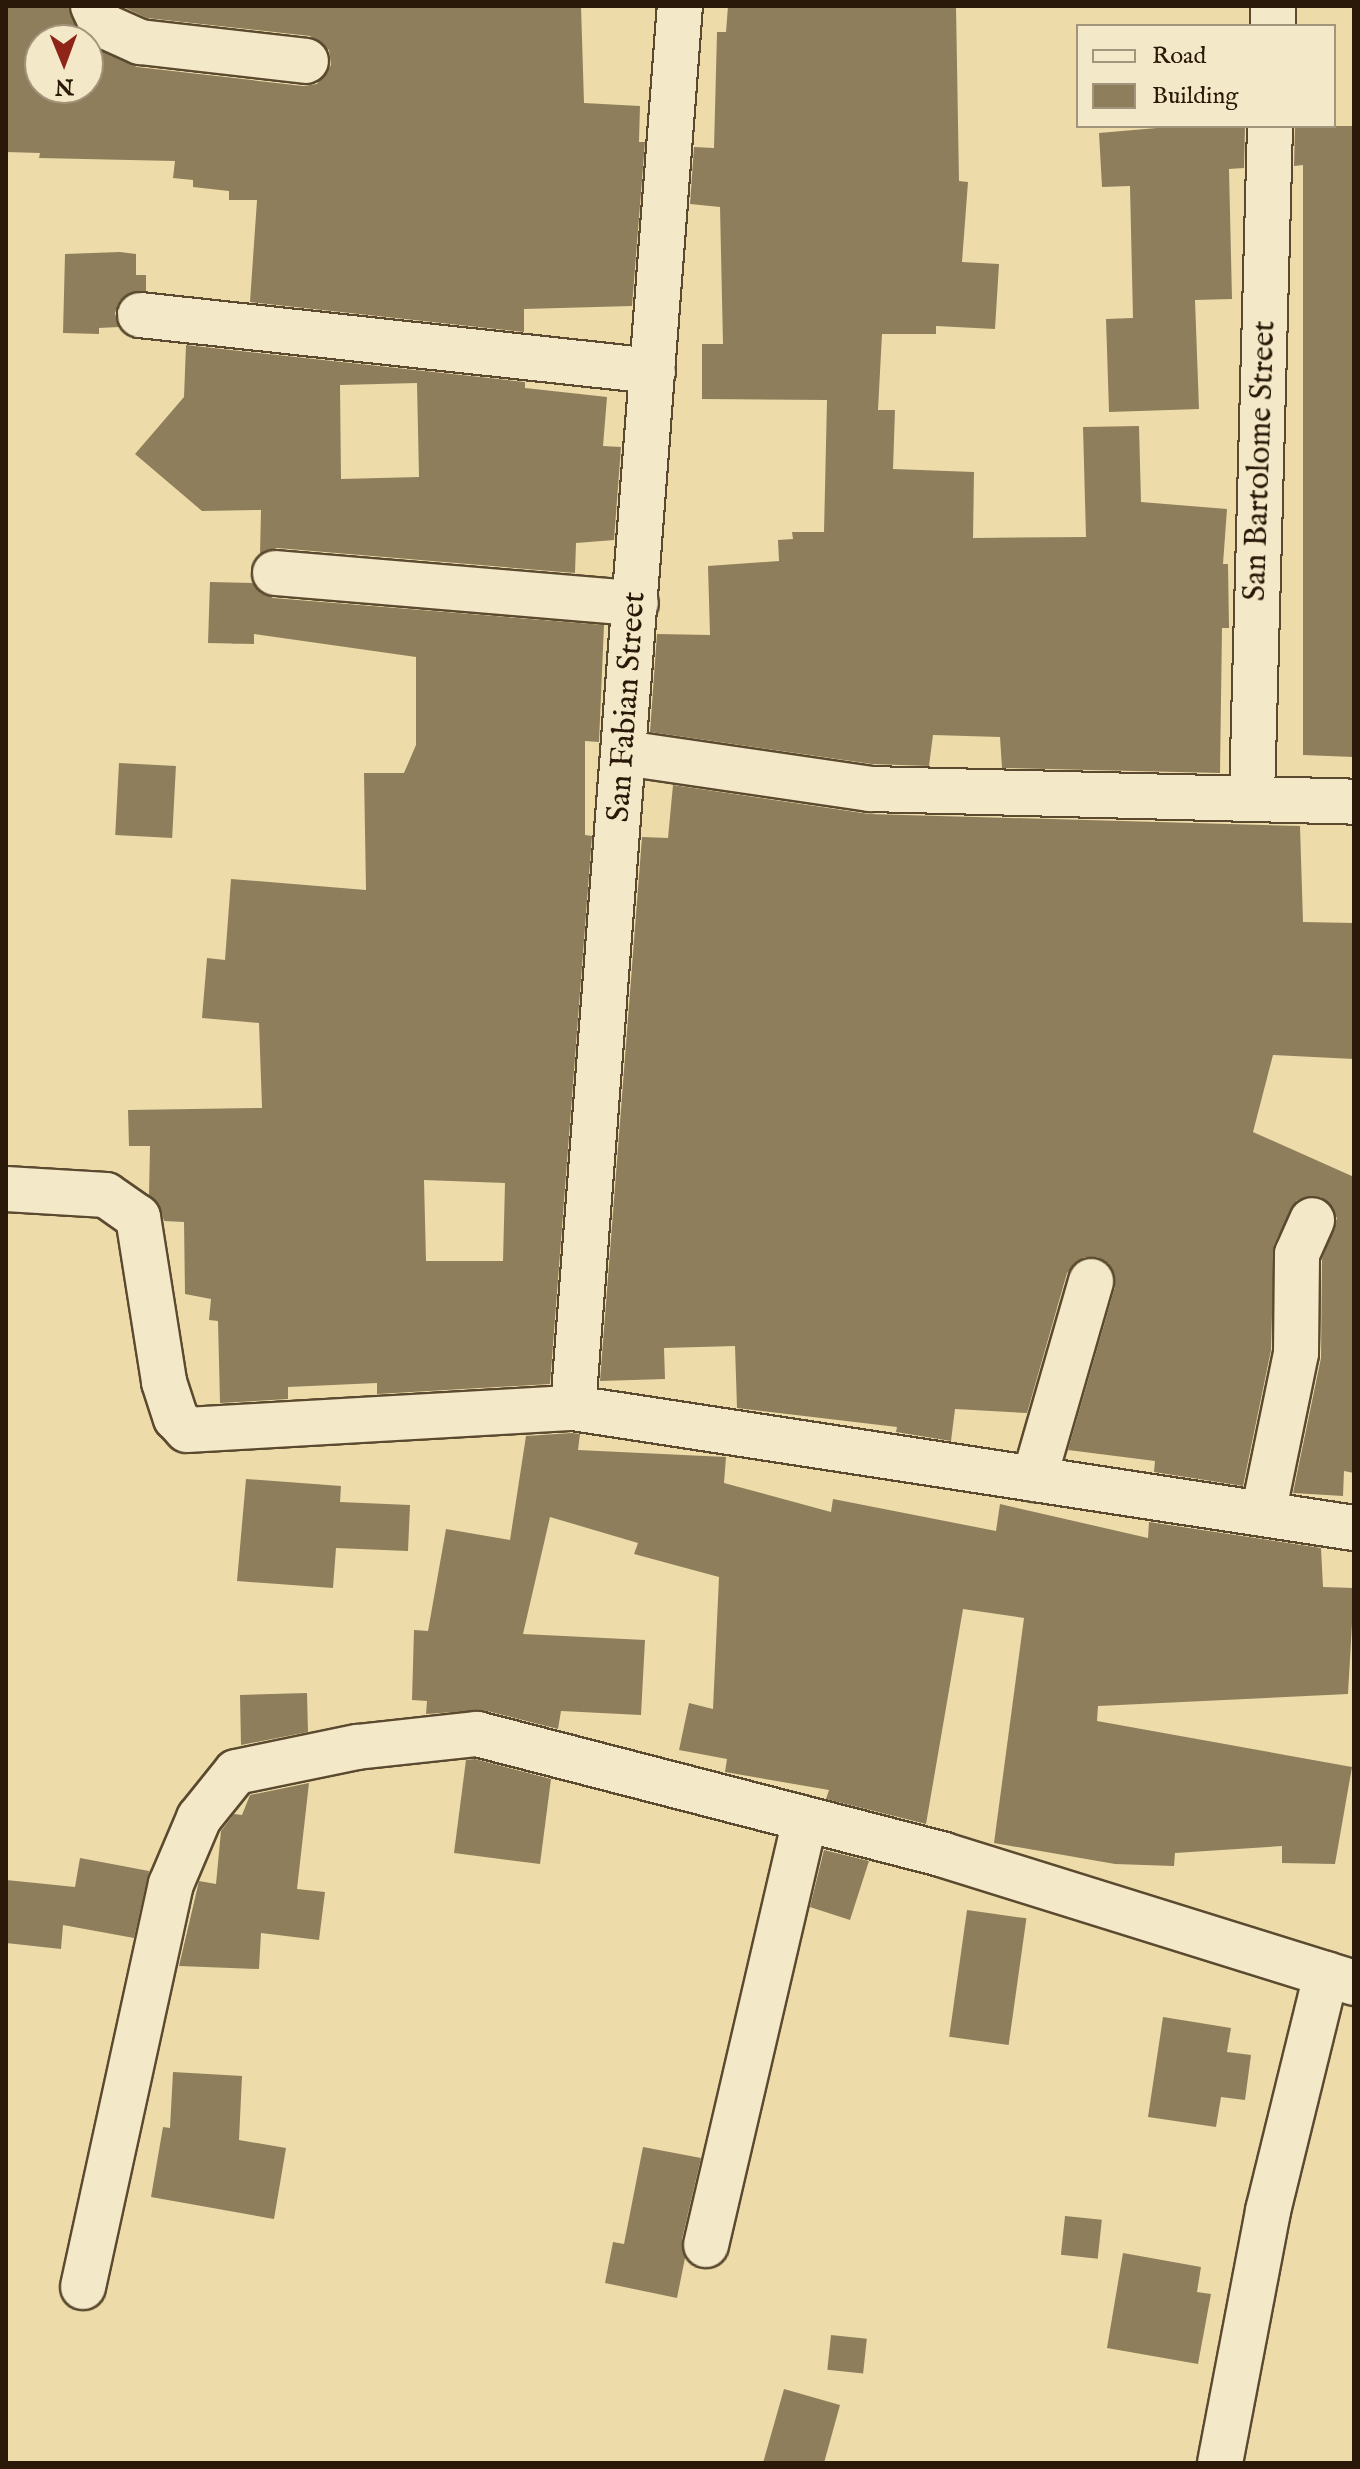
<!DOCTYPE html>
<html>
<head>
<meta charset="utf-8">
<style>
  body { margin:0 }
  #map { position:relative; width:1360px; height:2469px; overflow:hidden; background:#eddca9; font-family:"IM FELL English",serif }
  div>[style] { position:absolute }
  .building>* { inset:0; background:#8f7e5c; transform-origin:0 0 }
  .roads { filter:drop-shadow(2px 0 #5b4a30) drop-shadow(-2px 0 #5b4a30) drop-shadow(0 2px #5b4a30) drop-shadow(0 -2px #5b4a30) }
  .street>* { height:44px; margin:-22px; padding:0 22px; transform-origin:22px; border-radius:22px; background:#f3e8c7 }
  span { translate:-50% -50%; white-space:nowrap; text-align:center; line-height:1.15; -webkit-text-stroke:8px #f3e8c7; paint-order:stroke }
  .street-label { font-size:32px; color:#2a1908 }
  .frame { position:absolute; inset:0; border:8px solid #2a1908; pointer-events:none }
  .legend { position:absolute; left:1076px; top:24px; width:260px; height:104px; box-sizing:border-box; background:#f3e8c7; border:2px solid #a3957b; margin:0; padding:10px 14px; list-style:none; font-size:24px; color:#2a1908 }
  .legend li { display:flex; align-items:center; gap:16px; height:40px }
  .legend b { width:40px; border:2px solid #a3957b }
  .north { position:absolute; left:24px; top:24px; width:80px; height:80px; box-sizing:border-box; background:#f3e8c7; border:2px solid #a3957b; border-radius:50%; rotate:179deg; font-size:22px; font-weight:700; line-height:32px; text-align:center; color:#2a1908 }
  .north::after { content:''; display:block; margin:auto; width:28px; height:36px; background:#8f2418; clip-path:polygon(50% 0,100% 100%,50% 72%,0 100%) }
</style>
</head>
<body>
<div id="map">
  <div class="building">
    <i style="clip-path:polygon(6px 6px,68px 6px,84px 40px,40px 40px,40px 88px,88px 88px,88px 44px,137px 67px,303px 86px,317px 84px,331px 65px,329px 50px,310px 36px,147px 18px,121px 6px,581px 6px,584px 103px,640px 106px,639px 142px,645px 142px,632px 306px,524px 309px,524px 332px,250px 302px,257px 200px,229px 200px,229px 191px,193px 187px,193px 180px,173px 178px,175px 161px,39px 158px,40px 153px,6px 152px)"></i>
    <i style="clip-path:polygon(728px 6px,956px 6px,959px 181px,968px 182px,962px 262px,999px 264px,995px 329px,936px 326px,936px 334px,882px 334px,878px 410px,895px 410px,893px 469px,974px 472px,973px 538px,1086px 537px,1083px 427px,1139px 426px,1141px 502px,1227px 509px,1223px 564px,1228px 564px,1229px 628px,1222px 628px,1220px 773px,1002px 768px,1000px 737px,933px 735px,929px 766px,872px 764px,650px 732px,657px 634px,710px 635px,708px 566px,779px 561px,778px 540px,793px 539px,792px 532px,824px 532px,827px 400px,702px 399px,702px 344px,723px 344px,720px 207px,690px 204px,694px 147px,714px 148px,717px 32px,726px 32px)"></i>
    <i style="clip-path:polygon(1180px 126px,1245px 126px,1244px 168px,1229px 169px,1232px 299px,1195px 300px,1199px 409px,1109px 412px,1106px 319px,1133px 318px,1130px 186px,1102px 187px,1099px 133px)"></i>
    <i style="clip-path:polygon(1295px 126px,1354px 126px,1354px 757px,1303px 755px,1303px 165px,1294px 166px)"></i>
    <i style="clip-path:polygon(120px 252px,136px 254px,136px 275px,146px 275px,146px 291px,120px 300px,115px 313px,119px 327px,99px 328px,99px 334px,63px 333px,65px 254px)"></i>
    <i style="clip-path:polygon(evenodd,186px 345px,525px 382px,525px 388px,607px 397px,603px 446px,621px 447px,614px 540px,576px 543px,575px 573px,277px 548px,260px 554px,261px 510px,202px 511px,135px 454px,184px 397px,186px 345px,417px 383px,419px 477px,341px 479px,340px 385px,417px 383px)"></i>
    <i style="clip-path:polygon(evenodd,210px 582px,252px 583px,273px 598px,604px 625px,599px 742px,585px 741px,585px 835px,592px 836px,550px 1384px,377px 1394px,377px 1383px,288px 1387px,288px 1399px,220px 1403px,218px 1321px,209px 1320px,211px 1299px,185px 1294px,184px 1222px,164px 1221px,159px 1204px,149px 1195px,150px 1146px,129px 1146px,128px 1110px,262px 1108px,259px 1023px,202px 1018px,207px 958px,225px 960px,231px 879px,366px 890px,364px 773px,404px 773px,416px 745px,416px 657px,254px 634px,254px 644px,208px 643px,210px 582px,424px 1180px,505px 1183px,503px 1261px,426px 1261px,424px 1180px)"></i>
    <i style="left:119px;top:763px;width:57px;height:72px;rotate:3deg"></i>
    <i style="clip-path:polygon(673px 785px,869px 814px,1300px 826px,1303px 922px,1354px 923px,1354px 1059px,1273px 1055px,1253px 1132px,1354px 1177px,1354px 1473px,1344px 1471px,1343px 1496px,1293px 1493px,1321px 1358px,1322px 1259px,1337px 1218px,1321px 1197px,1297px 1200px,1274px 1244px,1271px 1350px,1243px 1486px,1154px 1472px,1155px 1461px,1068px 1450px,1115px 1287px,1109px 1264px,1097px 1257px,1084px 1257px,1067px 1273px,1027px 1413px,955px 1409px,951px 1441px,896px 1432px,897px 1427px,737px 1408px,735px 1346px,664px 1348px,665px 1379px,600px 1381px,642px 837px,668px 838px)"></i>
    <i style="clip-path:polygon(572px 1433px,580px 1434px,578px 1450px,726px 1457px,724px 1483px,831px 1512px,833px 1499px,996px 1531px,1000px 1504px,1148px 1538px,1149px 1522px,1321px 1548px,1323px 1587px,1354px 1588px,1348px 1694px,1098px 1706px,1097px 1721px,1352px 1767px,1335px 1864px,1282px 1863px,1282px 1846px,1175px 1853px,1174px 1866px,1115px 1864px,994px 1843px,1024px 1618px,963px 1609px,926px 1824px,826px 1799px,829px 1790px,725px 1772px,727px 1759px,679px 1750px,689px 1703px,713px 1709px,719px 1577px,634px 1554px,638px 1543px,550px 1517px,523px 1634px,645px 1640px,641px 1715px,561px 1711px,558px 1729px,483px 1710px,426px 1714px,427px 1701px,412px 1700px,414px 1630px,428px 1631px,446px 1529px,510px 1540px,526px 1436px)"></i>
    <i style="clip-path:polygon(246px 1479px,341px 1486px,340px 1502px,410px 1505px,408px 1551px,336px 1548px,333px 1588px,237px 1581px)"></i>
    <i style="clip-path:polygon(307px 1693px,308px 1732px,241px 1745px,240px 1695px)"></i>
    <i style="clip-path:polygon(475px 1759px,551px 1779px,540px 1864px,454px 1853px,466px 1760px)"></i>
    <i style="clip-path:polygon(309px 1783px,297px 1889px,325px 1892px,319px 1940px,261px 1933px,259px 1969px,179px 1966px,199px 1881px,216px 1884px,221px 1831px,234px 1814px,242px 1815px,250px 1795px)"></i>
    <i style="clip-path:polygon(824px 1850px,869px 1861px,850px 1920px,810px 1907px)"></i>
    <i style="clip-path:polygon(80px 1858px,149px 1871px,134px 1938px,63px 1925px,61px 1949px,6px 1943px,6px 1880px,75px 1887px)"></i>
    <i style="left:967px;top:1910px;width:60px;height:128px;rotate:8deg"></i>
    <i style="clip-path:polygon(1163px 2017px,1231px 2028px,1227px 2052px,1251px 2055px,1245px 2100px,1221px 2097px,1216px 2127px,1148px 2117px)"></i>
    <i style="clip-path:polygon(173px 2072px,242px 2076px,239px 2140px,286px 2148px,274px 2219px,151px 2197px,163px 2127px,170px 2128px)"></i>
    <i style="clip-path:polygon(643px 2147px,701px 2158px,682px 2239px,685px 2258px,677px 2298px,605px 2283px,613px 2242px,624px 2244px)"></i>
    <i style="left:1065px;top:2216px;width:37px;height:39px;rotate:6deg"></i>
    <i style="clip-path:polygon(1123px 2253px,1201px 2267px,1197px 2292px,1211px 2294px,1198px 2364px,1107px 2348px)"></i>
    <i style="left:831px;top:2335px;width:36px;height:35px;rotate:6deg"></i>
    <i style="clip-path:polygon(784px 2389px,840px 2405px,824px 2463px,763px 2463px)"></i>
  </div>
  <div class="roads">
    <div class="street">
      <i style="left:93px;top:6px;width:21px;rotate:65deg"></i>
      <i style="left:102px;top:25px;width:42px;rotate:24.1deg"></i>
      <i style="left:140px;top:42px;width:167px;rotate:6.5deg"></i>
      <i style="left:1273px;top:26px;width:20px;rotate:-90deg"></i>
      <i style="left:140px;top:315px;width:516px;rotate:6.23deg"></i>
      <i style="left:275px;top:573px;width:362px;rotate:4.8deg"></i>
      <i style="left:624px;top:753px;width:249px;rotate:8.3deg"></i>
      <i style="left:870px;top:789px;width:484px;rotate:1.5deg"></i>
      <i style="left:1252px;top:796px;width:670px;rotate:-88.46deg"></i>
      <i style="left:6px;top:1189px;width:100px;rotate:3.4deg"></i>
      <i style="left:106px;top:1195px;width:39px;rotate:35deg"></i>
      <i style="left:138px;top:1217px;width:167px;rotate:81deg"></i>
      <i style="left:164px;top:1382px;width:38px;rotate:72deg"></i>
      <i style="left:176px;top:1418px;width:16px;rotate:47deg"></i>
      <i style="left:187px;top:1430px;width:387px;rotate:-3.3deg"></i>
      <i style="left:573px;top:1408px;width:790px;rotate:8.74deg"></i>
      <i style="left:573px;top:1408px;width:1406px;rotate:-85.64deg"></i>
      <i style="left:1034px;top:1479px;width:206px;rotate:-73.9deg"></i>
      <i style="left:1263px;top:1514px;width:164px;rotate:-78.4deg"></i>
      <i style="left:1296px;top:1353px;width:99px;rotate:-89.4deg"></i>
      <i style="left:1297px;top:1254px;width:37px;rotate:-66deg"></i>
      <i style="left:706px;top:2245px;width:437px;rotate:-76.9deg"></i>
      <i style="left:83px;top:2287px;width:412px;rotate:-77.7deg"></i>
      <i style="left:171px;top:1884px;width:72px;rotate:-67deg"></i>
      <i style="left:199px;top:1818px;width:59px;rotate:-51.2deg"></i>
      <i style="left:236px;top:1772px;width:124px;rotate:-11.7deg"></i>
      <i style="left:357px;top:1747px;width:121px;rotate:-6.2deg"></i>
      <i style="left:477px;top:1734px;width:482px;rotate:14.5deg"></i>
      <i style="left:944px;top:1855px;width:430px;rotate:17.3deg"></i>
      <i style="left:1220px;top:2463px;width:257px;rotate:-79.2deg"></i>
      <i style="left:1268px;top:2211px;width:244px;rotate:-76.2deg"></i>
    </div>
  </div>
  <div class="street-label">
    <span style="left:1261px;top:461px;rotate:-88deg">San Bartolome Street</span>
    <span style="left:628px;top:707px;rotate:-86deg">San Fabian Street</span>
  </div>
  <div class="frame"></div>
  <ul class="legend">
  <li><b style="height:10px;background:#f3e8c7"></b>Road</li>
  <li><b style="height:22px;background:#8f7e5c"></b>Building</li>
  </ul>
  <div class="north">N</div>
</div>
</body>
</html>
